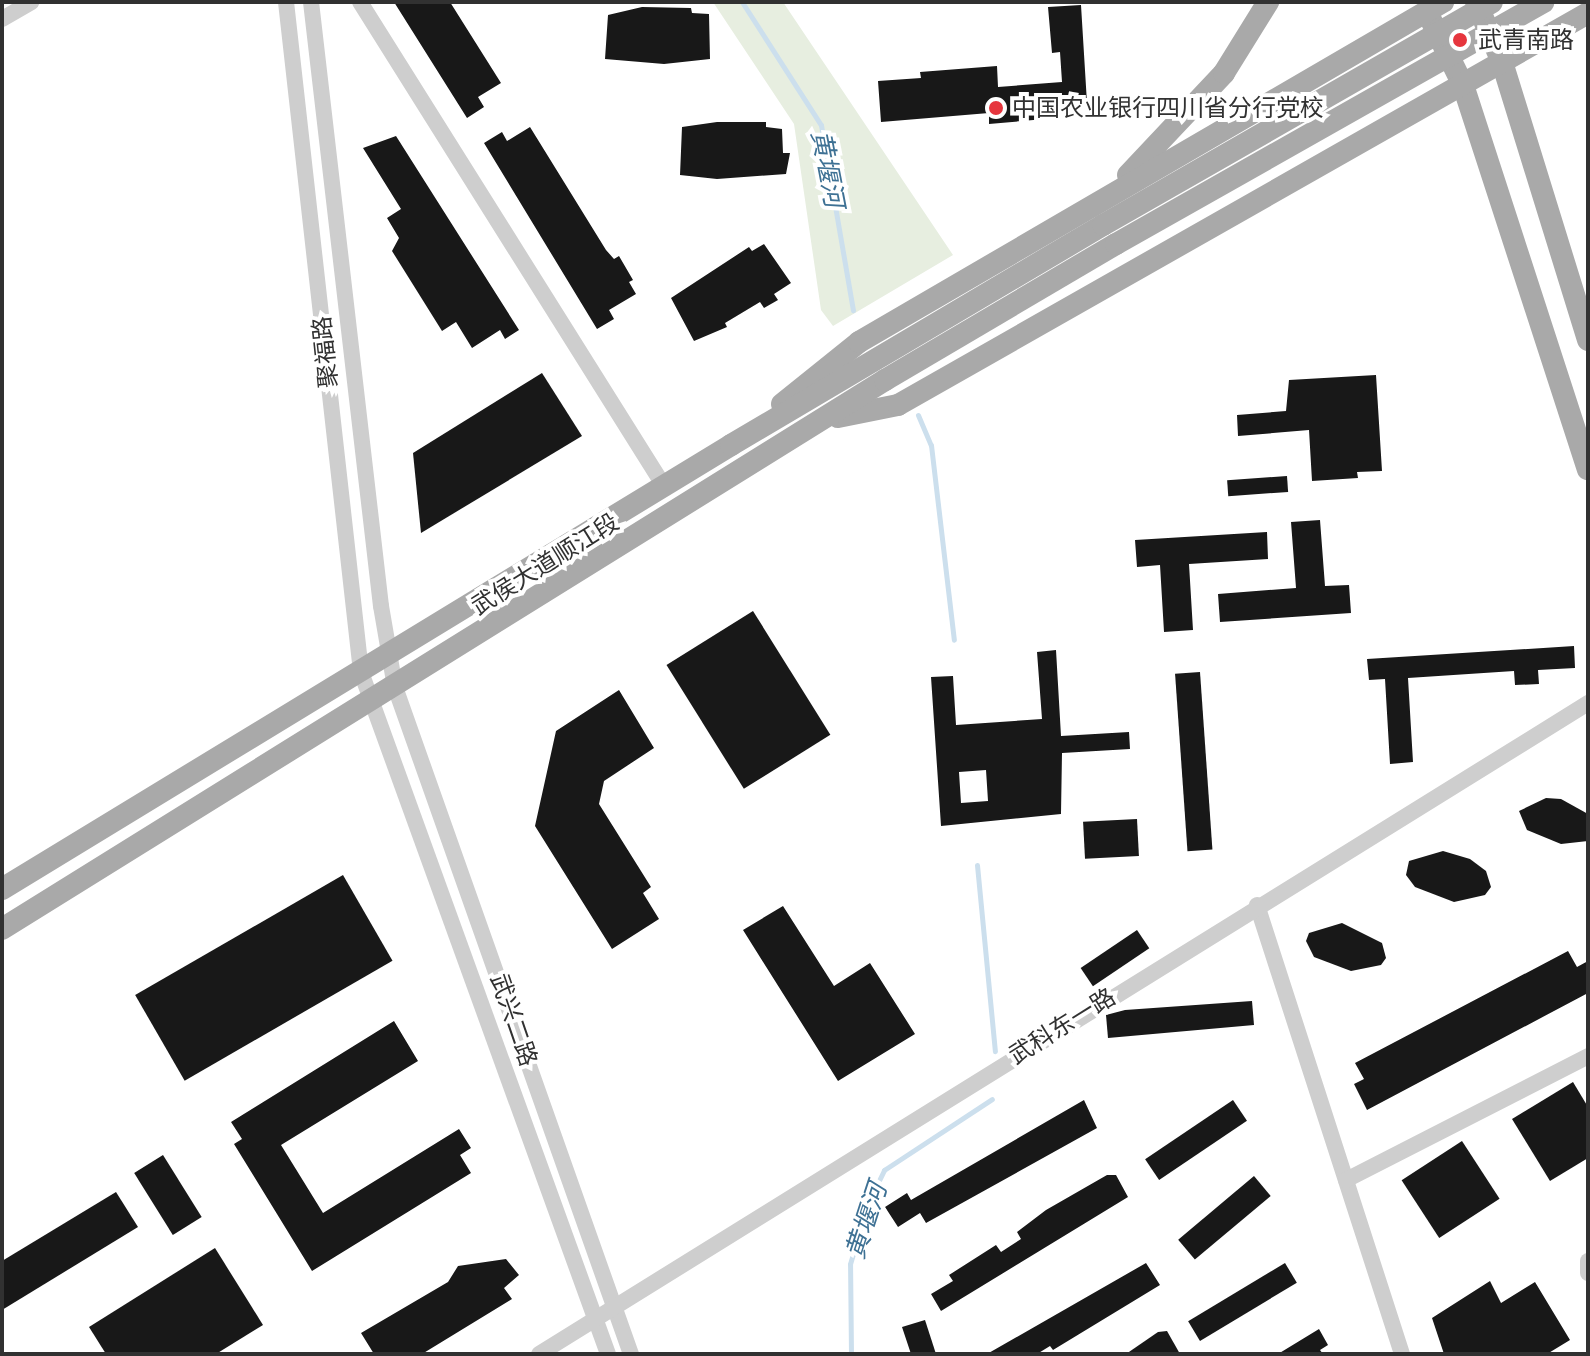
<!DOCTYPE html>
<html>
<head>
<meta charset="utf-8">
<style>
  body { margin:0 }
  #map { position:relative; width:1590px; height:1356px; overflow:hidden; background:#fff; font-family:Helvetica,"Noto Sans SC",sans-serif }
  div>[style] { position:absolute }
  .green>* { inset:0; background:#e7eee0 }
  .stream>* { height:5px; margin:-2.5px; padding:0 2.5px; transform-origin:2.5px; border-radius:2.5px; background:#ccdfed }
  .building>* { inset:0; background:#181818; transform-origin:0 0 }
  .minor>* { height:16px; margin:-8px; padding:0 8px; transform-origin:8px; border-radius:8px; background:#cecece }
  .major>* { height:22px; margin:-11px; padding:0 11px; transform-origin:11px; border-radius:11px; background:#a9a9a9 }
  .major-bridge>* { height:22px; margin:-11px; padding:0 11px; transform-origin:11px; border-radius:11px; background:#a9a9a9 }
  .dots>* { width:22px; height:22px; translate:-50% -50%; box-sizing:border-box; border:4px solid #fff; border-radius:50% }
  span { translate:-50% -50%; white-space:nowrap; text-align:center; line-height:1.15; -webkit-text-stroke:8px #fff; paint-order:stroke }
  .poi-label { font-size:24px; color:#313131 }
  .left { translate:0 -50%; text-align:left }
  .street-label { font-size:24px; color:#313131 }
  .water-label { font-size:26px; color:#3e7194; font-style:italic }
  .frame { position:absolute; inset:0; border:4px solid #313131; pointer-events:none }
</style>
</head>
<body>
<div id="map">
  <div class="green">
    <i style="clip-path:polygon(713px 2px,783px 2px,953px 255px,833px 326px,821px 310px,794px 124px)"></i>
  </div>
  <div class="stream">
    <i style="left:742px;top:2px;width:146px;rotate:57.3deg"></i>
    <i style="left:821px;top:125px;width:188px;rotate:80.2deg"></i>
    <i style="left:918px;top:415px;width:33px;rotate:67deg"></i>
    <i style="left:931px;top:445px;width:196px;rotate:83.3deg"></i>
    <i style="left:977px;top:865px;width:187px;rotate:84.5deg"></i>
    <i style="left:851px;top:1354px;width:90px;rotate:-90.6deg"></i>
    <i style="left:850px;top:1264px;width:64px;rotate:-73.6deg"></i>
    <i style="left:868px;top:1203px;width:37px;rotate:-64deg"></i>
    <i style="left:884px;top:1170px;width:129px;rotate:-33.3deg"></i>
  </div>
  <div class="building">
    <i style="clip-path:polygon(394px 2px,450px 2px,501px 83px,478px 97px,484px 107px,467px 118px)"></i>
    <i style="clip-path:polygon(1081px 5px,1087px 103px,1044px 106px,1045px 119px,989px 124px,989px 113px,881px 122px,878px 81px,921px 78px,920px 72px,997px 66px,998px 87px,1062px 82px,1060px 52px,1052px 53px,1048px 7px)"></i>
    <i style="clip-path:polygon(642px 7px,691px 8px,692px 13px,709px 14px,710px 59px,664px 64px,605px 59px,608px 15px)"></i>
    <i style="clip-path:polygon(717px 122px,766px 122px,766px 127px,782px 129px,783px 153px,790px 153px,786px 174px,717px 179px,680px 175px,682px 127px)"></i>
    <i style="clip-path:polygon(530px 127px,606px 250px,614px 259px,619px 256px,633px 280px,629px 282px,636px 294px,609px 310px,614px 319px,597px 329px,484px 143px,502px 132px,507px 141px)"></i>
    <i style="clip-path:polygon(396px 136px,519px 330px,505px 339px,500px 330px,472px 348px,456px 322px,442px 331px,392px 251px,399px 238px,387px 218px,401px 209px,363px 148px)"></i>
    <i style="clip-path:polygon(764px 244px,791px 283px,774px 294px,778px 300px,764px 308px,760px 302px,725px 323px,727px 327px,694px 341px,671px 298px,749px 247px,752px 251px)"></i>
    <i style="clip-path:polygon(542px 373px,582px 436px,421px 533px,413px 453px)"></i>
    <i style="clip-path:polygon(1376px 375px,1382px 471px,1357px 472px,1358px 478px,1312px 481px,1309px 430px,1238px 436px,1237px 415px,1286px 411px,1289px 380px)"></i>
    <i style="left:1287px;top:476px;width:16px;height:60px;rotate:86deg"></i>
    <i style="clip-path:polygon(1320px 520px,1325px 586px,1349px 585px,1351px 613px,1220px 622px,1218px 594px,1296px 588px,1291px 522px)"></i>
    <i style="clip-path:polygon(1267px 532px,1268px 559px,1189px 564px,1193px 630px,1164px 632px,1160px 565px,1137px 567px,1135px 540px)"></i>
    <i style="left:753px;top:611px;width:146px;height:102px;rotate:58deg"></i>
    <i style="clip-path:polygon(1574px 646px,1575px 668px,1538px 670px,1539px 684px,1515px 685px,1514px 671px,1408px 678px,1413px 762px,1390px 764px,1385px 679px,1369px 680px,1367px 659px)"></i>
    <i style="clip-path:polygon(evenodd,1056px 650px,1061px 736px,1129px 732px,1130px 749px,1062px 753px,1061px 814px,941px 826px,931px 677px,953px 676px,956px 725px,1042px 719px,1037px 652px,1056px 650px,986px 770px,988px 801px,961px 803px,959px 772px,986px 770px)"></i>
    <i style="left:1200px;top:672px;width:178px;height:25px;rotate:86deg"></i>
    <i style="clip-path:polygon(619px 690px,654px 748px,604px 781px,599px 804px,651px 887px,643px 893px,659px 919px,612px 949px,535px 826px,556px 731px)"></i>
    <i style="clip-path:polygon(1546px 798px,1561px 799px,1588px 814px,1588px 841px,1561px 844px,1527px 830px,1519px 811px)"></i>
    <i style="left:1137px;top:819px;width:37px;height:54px;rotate:87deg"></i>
    <i style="clip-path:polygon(1443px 851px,1470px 859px,1486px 871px,1491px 887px,1485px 895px,1454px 902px,1415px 887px,1406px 875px,1409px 861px)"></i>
    <i style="left:343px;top:875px;width:99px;height:240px;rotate:60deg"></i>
    <i style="clip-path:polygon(783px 906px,834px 986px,870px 963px,915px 1034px,838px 1081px,743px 930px)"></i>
    <i style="clip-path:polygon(1342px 923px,1382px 943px,1386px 958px,1381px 965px,1351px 971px,1314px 957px,1306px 941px,1309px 933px)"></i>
    <i style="left:1137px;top:930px;width:22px;height:68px;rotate:56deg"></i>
    <i style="clip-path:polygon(1568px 951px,1577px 967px,1588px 961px,1588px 993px,1367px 1110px,1354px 1084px,1364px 1079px,1355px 1063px)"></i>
    <i style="clip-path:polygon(1252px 1001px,1254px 1025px,1108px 1038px,1106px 1015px,1125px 1010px)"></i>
    <i style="clip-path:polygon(394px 1021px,418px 1061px,281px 1145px,323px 1213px,459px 1129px,471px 1148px,460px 1155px,471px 1173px,312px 1271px,234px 1144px,242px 1139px,231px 1122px)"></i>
    <i style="clip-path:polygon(1573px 1082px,1588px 1107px,1588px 1158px,1550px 1181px,1512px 1119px)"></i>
    <i style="clip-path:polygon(1084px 1100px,1097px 1128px,926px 1223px,920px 1213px,898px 1227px,885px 1207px,907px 1193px,911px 1200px)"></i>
    <i style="left:1233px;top:1100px;width:25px;height:106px;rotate:56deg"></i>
    <i style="left:1462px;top:1141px;width:69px;height:72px;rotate:57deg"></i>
    <i style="left:163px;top:1155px;width:73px;height:34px;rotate:58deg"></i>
    <i style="clip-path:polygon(1107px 1175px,1116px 1175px,1128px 1197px,941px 1311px,931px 1294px,953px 1281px,949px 1275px,996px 1245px,1001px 1252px,1021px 1239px,1017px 1232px,1046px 1210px)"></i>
    <i style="left:1254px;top:1176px;width:26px;height:99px;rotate:50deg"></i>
    <i style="clip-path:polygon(116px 1192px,138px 1227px,2px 1310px,2px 1261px)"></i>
    <i style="clip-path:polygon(215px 1248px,263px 1325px,216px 1354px,106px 1354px,89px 1327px)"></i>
    <i style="clip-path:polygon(506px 1259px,519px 1275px,504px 1288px,512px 1299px,422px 1354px,374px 1354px,361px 1333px,448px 1282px,458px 1266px)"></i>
    <i style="clip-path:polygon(1146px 1263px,1160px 1285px,1053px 1350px,1050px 1346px,1037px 1354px,987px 1354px)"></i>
    <i style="left:1285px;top:1263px;width:23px;height:113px;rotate:59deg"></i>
    <i style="clip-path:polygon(1490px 1281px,1501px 1303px,1535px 1282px,1570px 1340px,1547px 1354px,1444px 1354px,1432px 1318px)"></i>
    <i style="clip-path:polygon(925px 1320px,936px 1354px,911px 1354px,902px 1327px)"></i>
    <i style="clip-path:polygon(1319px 1329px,1328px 1345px,1320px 1350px,1323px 1354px,1278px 1354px)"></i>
    <i style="clip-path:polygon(1167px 1331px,1180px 1354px,1126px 1354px,1158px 1332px)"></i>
  </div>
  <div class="minor">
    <i style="left:286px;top:2px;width:674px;rotate:83.61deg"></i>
    <i style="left:361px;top:672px;width:725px;rotate:70.09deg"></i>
    <i style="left:311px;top:2px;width:608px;rotate:83.39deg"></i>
    <i style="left:381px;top:606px;width:82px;rotate:80.2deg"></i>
    <i style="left:395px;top:687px;width:708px;rotate:70.52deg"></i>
    <i style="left:360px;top:2px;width:572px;rotate:57.87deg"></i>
    <i style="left:2px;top:19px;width:34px;rotate:-30deg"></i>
    <i style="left:1257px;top:905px;width:472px;rotate:72.1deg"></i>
    <i style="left:1346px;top:1180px;width:272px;rotate:-27.1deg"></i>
    <i style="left:1588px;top:1261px;width:12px;rotate:90deg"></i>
    <i style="left:539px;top:1354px;width:1235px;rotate:-31.82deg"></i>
  </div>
  <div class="major">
    <i style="left:1476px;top:2px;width:65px;rotate:66.6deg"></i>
    <i style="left:1502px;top:62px;width:291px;rotate:72.8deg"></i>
    <i style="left:1430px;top:18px;width:75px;rotate:63.8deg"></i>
    <i style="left:1463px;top:85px;width:404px;rotate:72deg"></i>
    <i style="left:1128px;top:175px;width:140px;rotate:-46.7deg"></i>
    <i style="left:1224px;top:73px;width:84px;rotate:-58.2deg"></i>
    <i style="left:782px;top:404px;width:99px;rotate:-38.8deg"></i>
    <i style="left:859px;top:342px;width:676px;rotate:-30.21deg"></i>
    <i style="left:838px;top:417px;width:61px;rotate:-11.3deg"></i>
    <i style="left:898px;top:405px;width:794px;rotate:-29.6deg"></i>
    <i style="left:2px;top:889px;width:854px;rotate:-31.34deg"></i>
    <i style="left:731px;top:445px;width:432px;rotate:-30.6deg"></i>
    <i style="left:2px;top:929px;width:1040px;rotate:-31.87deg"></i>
    <i style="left:885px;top:380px;width:268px;rotate:-30.5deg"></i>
  </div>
  <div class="major-bridge">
    <i style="left:1103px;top:225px;width:448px;rotate:-29.8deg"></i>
    <i style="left:1116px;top:244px;width:491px;rotate:-29.5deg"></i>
  </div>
  <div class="dots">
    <i style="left:1460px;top:40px;background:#e6363e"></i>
    <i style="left:996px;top:108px;background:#e6363e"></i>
  </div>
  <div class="poi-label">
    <span class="left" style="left:1478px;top:40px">武青南路</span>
    <span class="left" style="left:1012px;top:108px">中国农业银行四川省分行党校</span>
  </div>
  <div class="street-label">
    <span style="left:325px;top:352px;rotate:-96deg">聚福路</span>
    <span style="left:545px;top:564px;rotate:-32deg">武侯大道顺江段</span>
    <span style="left:514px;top:1020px;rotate:71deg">武兴二路</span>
    <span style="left:1062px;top:1026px;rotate:-32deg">武科东一路</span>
  </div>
  <div class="water-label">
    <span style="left:827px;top:169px;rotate:79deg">黄堰河</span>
    <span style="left:867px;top:1221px;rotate:-72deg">黄堰河</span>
  </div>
  <div class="frame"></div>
</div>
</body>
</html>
